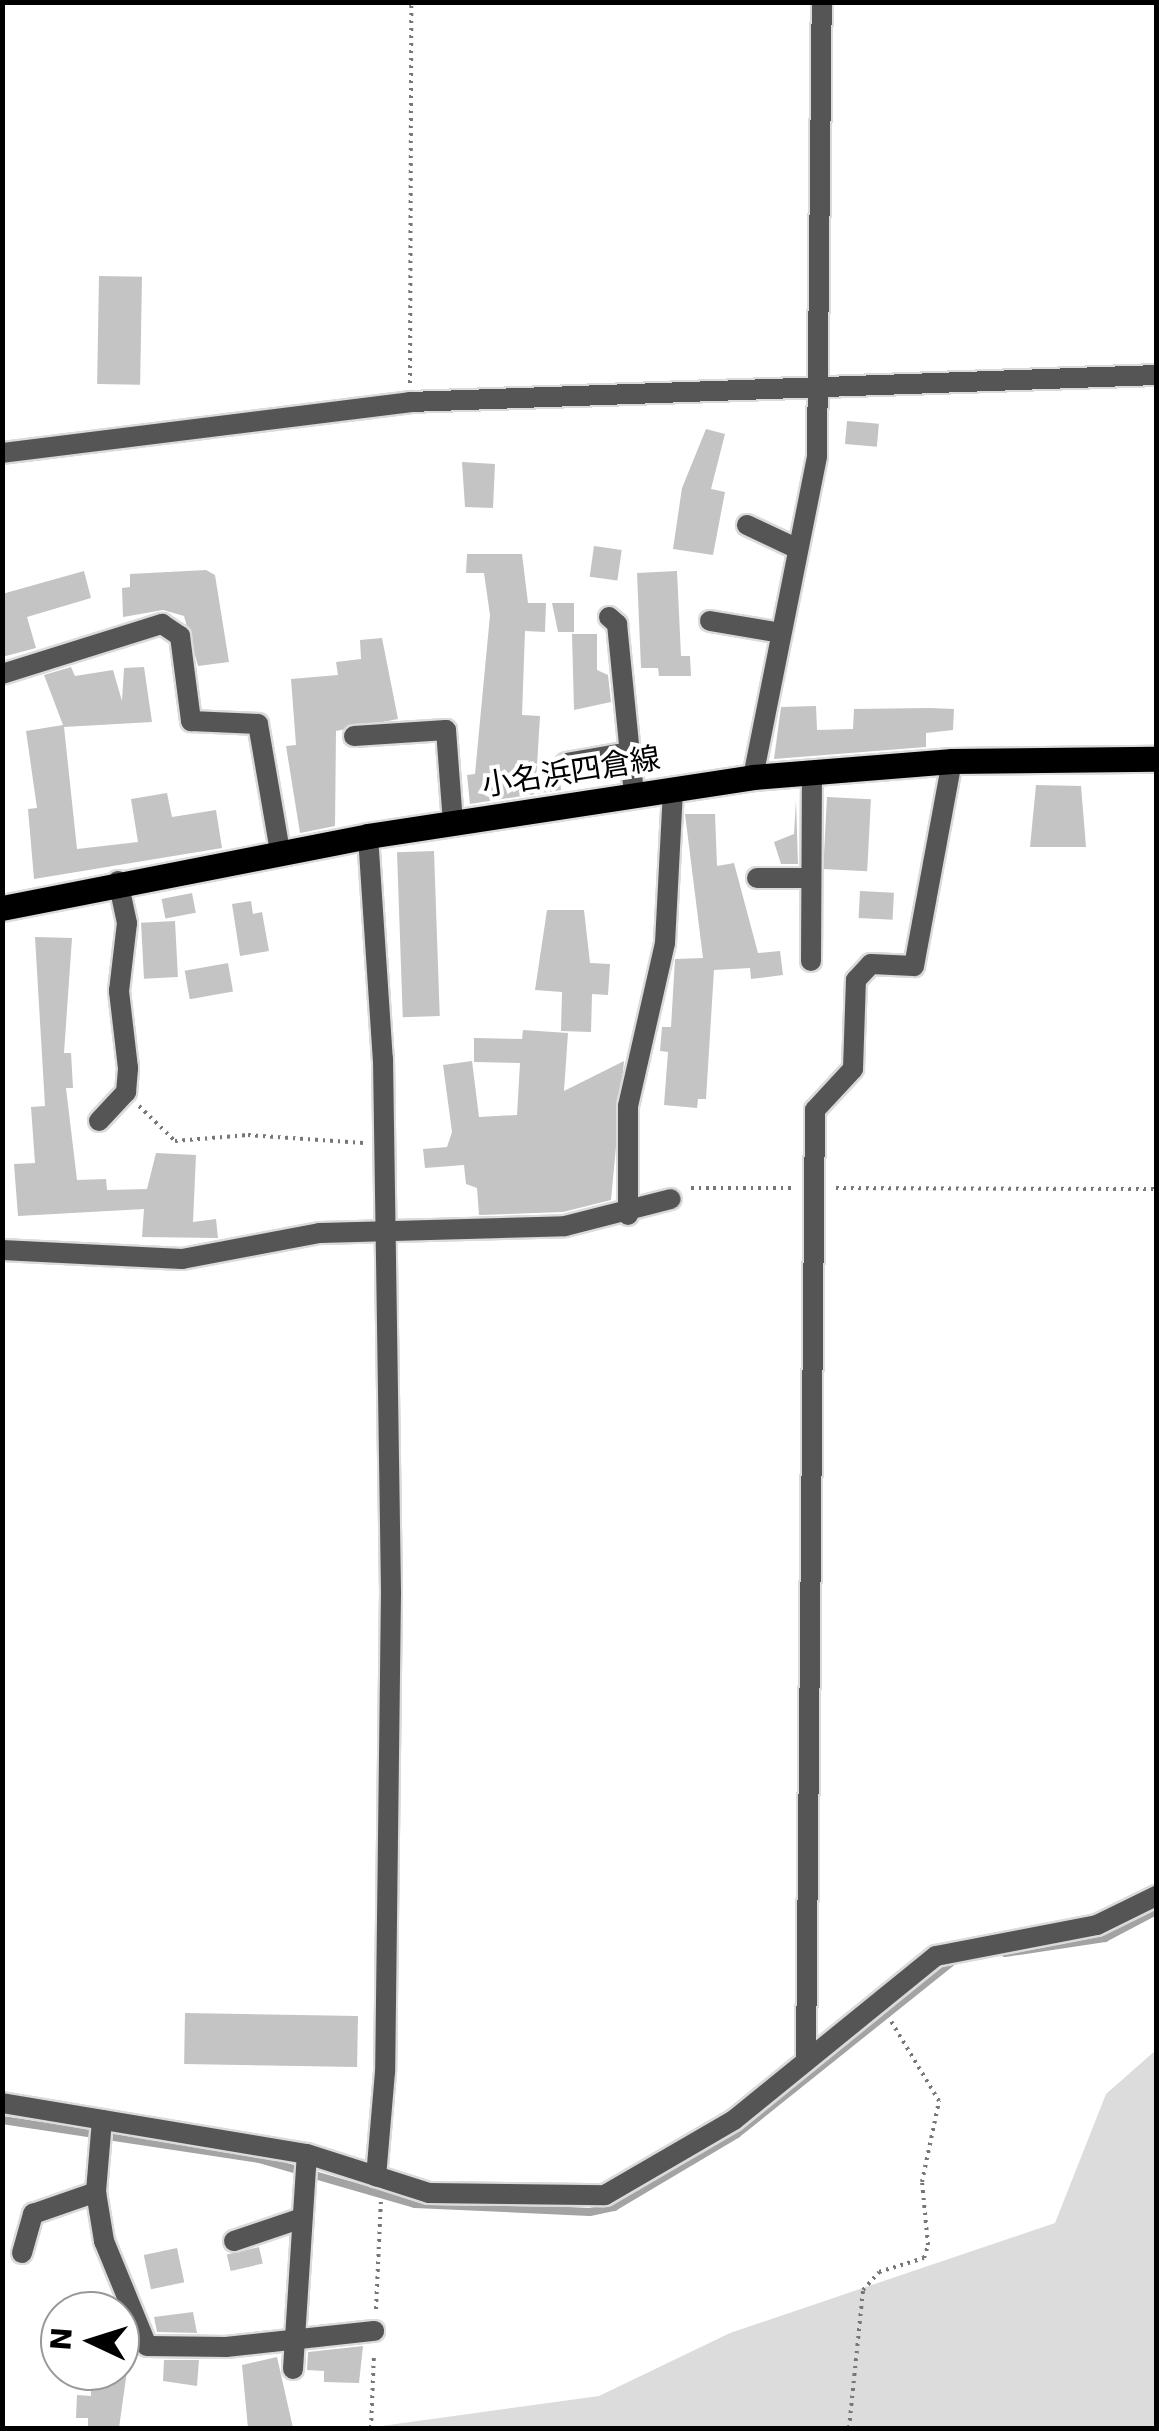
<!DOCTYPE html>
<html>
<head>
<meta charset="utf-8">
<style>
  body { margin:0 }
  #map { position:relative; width:1159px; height:2431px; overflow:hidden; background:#fff; font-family:"DejaVu Sans","Noto Sans JP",sans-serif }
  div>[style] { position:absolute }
  .green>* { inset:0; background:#dcdcdc }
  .stream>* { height:8px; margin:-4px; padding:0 4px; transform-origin:4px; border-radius:4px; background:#a3a3a3 }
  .building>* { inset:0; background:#c4c4c4; transform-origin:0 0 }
  .path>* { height:4px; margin-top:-2px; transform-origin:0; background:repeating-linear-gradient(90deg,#777 0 2.5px,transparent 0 7.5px) }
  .roads { filter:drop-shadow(2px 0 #dbdbdb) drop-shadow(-2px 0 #dbdbdb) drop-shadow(0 2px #dbdbdb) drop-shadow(0 -2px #dbdbdb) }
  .street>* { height:20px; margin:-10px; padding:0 10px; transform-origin:10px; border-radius:10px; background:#555 }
  .primary>* { height:25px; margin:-12.5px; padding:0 12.5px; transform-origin:12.5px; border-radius:12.5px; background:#000 }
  span { translate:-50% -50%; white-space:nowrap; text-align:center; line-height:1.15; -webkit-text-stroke:8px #fff; paint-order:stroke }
  .street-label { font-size:30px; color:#000 }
  .frame { position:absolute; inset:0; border:5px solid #000; pointer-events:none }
  .north { position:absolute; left:40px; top:2291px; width:100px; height:100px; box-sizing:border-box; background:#fff; border:2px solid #999; border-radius:50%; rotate:274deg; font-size:28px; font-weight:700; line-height:40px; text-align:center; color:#000 }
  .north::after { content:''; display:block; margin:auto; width:35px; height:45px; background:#000; clip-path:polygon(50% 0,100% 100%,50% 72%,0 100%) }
</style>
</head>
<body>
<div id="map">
  <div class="green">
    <i style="clip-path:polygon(1156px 2050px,1156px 2428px,367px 2428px,599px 2396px,730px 2333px,1055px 2223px,1106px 2094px)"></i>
  </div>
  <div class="stream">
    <i style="left:1005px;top:1953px;width:101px;rotate:-8.5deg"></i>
    <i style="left:1105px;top:1938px;width:58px;rotate:-27.9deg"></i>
    <i style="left:2px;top:2120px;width:260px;rotate:8.6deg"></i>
    <i style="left:259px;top:2159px;width:162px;rotate:16.1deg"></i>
    <i style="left:415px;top:2204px;width:175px;rotate:2.6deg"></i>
    <i style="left:590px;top:2212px;width:25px;rotate:-12deg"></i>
    <i style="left:614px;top:2207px;width:143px;rotate:-30.7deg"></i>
    <i style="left:737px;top:2134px;width:275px;rotate:-38.7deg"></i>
  </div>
  <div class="building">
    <i style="left:99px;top:276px;width:43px;height:108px;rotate:1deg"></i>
    <i style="left:847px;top:421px;width:32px;height:23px;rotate:5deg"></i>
    <i style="clip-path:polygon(706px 429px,725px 434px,711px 489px,725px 492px,713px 555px,673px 549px,682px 488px)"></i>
    <i style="clip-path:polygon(462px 462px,495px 464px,493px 508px,465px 507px)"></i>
    <i style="left:594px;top:546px;width:28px;height:31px;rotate:8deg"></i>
    <i style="clip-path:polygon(467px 554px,522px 554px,528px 603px,546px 603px,545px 632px,525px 631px,522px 715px,540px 716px,536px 783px,560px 780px,561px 790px,470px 804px,467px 775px,475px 774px,490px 615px,484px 573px,466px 573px)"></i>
    <i style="clip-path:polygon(206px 570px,215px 575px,229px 662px,198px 666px,184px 616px,163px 610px,123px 617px,122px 588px,130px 587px,130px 574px)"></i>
    <i style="clip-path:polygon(84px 571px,91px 598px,27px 617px,36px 648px,2px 657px,2px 594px)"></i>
    <i style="clip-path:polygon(677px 571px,681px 656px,690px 656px,691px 676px,659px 676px,658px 668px,641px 668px,637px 573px)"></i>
    <i style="clip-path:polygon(552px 603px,574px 603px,574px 632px,558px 632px)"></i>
    <i style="clip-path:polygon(572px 634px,597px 634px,597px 670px,608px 675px,611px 702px,574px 710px)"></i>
    <i style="clip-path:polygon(382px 638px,398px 719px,336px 731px,335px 826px,300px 833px,286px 746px,296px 745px,291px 679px,338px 675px,336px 662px,361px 659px,360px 640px)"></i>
    <i style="clip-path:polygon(71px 667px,75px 676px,113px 670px,122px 701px,124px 668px,144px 667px,152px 722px,64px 727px,77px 849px,138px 842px,131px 799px,167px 793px,172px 817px,216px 810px,222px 848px,34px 879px,28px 809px,37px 808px,26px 731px,63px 725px,44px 675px)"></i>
    <i style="clip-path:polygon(816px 706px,817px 730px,853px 729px,854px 709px,930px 708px,954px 709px,953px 730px,926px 733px,926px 747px,774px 759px,781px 707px)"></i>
    <i style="clip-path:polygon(1036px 785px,1081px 786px,1086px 847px,1030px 847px)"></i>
    <i style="left:827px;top:797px;width:44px;height:72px;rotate:3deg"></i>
    <i style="clip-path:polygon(796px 800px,798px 864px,781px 864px,774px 842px,794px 834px)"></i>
    <i style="clip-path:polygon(685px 814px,715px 814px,717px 866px,734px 863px,758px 953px,780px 951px,783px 975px,751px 979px,750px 968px,714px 970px,706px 1099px,698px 1099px,697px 1108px,664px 1105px,668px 1052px,660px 1051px,662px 1027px,671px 1027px,675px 959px,703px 958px)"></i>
    <i style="left:434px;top:851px;width:165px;height:37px;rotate:88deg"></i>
    <i style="left:860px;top:891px;width:34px;height:27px;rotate:3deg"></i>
    <i style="left:192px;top:893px;width:20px;height:31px;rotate:79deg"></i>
    <i style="clip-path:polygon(251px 901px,253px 914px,262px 912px,269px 951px,240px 956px,232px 904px)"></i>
    <i style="clip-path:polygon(547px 910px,584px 910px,590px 963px,610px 964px,608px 995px,592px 994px,591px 1032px,561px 1031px,562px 992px,535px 990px)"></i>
    <i style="left:175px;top:921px;width:56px;height:34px;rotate:87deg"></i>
    <i style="clip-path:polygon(35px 937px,72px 938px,64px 1053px,71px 1053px,73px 1088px,66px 1088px,77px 1180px,106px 1179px,107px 1190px,147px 1189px,156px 1153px,196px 1155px,193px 1222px,216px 1219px,218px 1238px,142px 1237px,144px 1209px,18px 1216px,14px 1164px,35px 1163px,31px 1107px,45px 1106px)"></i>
    <i style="left:228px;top:963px;width:29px;height:44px;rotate:80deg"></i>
    <i style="clip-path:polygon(523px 1030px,568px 1033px,564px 1091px,624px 1061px,611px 1200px,563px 1212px,479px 1215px,477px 1188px,466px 1184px,464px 1165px,425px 1168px,423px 1149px,447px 1147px,452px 1132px,443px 1065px,472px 1061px,479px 1117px,517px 1115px,520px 1063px,474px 1062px,474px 1038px,522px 1039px)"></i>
    <i style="left:185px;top:2013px;width:173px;height:51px;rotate:1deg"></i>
    <i style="left:259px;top:2247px;width:17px;height:33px;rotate:77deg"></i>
    <i style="left:177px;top:2248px;width:35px;height:34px;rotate:78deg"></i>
    <i style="clip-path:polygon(193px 2312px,197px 2333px,157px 2332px,154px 2317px)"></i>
    <i style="clip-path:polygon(363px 2346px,359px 2383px,324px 2382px,324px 2371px,307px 2370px,308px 2352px)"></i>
    <i style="clip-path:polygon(277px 2357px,293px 2428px,248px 2428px,242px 2365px)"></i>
    <i style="clip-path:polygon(164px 2360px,199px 2360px,197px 2386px,163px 2381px)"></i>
    <i style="clip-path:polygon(91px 2371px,127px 2371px,119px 2428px,88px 2428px,88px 2418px,76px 2418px,77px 2395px,91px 2396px)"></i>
  </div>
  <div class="path">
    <i style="left:410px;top:383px;width:381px;rotate:-89.8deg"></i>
    <i style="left:139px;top:1106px;width:50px;rotate:44.2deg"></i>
    <i style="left:175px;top:1141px;width:73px;rotate:-4.7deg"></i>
    <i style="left:248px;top:1135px;width:116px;rotate:3.9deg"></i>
    <i style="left:691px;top:1188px;width:101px"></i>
    <i style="left:836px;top:1188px;width:320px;rotate:0.2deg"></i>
    <i style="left:376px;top:2309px;width:110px;rotate:-87.4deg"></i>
    <i style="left:371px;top:2428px;width:75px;rotate:-87.7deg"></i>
    <i style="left:849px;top:2428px;width:139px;rotate:-84.2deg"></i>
    <i style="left:863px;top:2290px;width:24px;rotate:-48deg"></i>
    <i style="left:879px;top:2272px;width:47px;rotate:-17.3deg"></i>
    <i style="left:924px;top:2258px;width:14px;rotate:-73deg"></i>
    <i style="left:928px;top:2245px;width:63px;rotate:-95.4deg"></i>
    <i style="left:922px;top:2182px;width:83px;rotate:-78.1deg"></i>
    <i style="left:939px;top:2101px;width:93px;rotate:-121deg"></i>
  </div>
  <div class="roads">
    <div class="street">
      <i style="left:2px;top:453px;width:411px;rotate:-7.1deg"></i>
      <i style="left:410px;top:402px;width:746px;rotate:-2.07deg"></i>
      <i style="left:747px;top:525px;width:56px;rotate:25.2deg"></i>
      <i style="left:609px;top:617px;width:11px;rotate:41deg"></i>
      <i style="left:617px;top:624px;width:171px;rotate:84.3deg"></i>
      <i style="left:710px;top:621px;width:67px;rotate:9.5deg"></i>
      <i style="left:2px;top:674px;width:168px;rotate:-17.4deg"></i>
      <i style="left:162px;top:624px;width:22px;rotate:34deg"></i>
      <i style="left:180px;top:636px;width:86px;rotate:82.6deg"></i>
      <i style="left:191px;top:721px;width:67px;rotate:2.6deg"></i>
      <i style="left:258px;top:724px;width:130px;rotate:80.2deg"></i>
      <i style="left:354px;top:736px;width:92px;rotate:-3.7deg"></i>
      <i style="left:446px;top:730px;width:93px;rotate:85.7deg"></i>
      <i style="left:566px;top:763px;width:64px;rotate:-9.9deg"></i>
      <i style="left:753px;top:777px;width:327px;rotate:-78.7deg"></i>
      <i style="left:817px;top:456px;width:454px;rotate:-89.4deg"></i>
      <i style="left:368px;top:836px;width:224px;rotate:86.2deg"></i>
      <i style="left:383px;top:1059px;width:533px;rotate:89.14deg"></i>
      <i style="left:391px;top:1592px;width:480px;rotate:90.7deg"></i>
      <i style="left:385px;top:2072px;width:105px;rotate:94.9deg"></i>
      <i style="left:757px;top:878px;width:53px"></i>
      <i style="left:811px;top:961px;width:190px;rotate:-89.7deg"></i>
      <i style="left:99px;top:1121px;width:40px;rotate:-47deg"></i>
      <i style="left:126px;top:1092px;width:24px;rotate:-85deg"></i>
      <i style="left:128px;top:1068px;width:78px;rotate:-96.7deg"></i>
      <i style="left:119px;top:991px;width:68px;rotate:-83.3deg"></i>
      <i style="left:127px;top:923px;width:43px;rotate:-102.1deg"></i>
      <i style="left:628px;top:1215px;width:109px;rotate:-90deg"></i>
      <i style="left:628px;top:1106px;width:167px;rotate:-77.2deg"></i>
      <i style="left:665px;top:943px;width:154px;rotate:-87deg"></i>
      <i style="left:2px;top:1250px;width:180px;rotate:2.9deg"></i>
      <i style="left:182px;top:1259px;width:140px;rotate:-10.7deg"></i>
      <i style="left:320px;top:1233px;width:245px;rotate:-1.6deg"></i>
      <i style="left:565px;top:1226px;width:109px;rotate:-14.3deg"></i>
      <i style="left:806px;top:2061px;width:951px;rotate:-89.46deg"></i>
      <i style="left:815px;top:1110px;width:56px;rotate:-47.2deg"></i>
      <i style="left:853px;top:1069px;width:89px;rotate:-88.1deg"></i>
      <i style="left:856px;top:980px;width:22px;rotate:-47deg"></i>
      <i style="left:871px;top:964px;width:43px;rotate:2.7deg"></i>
      <i style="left:914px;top:966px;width:208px;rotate:-79.5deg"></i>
      <i style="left:2px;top:2103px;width:309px;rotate:9.5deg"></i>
      <i style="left:307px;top:2154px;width:128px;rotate:17.7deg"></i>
      <i style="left:429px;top:2193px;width:176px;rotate:0.7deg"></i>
      <i style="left:605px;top:2195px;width:149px;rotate:-30.2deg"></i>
      <i style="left:734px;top:2120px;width:260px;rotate:-39.1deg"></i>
      <i style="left:936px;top:1956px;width:164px;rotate:-10.9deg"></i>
      <i style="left:1097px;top:1925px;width:66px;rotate:-26.2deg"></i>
      <i style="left:102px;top:2120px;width:72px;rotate:94.8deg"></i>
      <i style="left:96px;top:2192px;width:50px;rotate:80.7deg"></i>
      <i style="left:104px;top:2241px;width:113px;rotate:67.7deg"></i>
      <i style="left:147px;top:2346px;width:79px;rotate:0.7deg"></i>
      <i style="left:226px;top:2347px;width:149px;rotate:-6.2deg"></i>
      <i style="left:234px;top:2241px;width:72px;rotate:-18.7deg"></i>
      <i style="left:22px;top:2253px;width:41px;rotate:-74.2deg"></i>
      <i style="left:33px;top:2214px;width:67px;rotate:-19.2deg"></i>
      <i style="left:293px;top:2369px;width:215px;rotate:-86.3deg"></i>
    </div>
    <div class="primary">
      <i style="left:2px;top:908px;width:373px;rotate:-11.1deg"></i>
      <i style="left:368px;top:836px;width:389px;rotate:-8.7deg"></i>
      <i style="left:753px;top:777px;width:200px;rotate:-4.6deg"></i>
      <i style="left:952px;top:761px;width:204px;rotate:-0.6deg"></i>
    </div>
  </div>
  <div class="street-label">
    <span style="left:571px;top:772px;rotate:-9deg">小名浜四倉線</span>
  </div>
  <div class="frame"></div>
  <div class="north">N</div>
</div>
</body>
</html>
